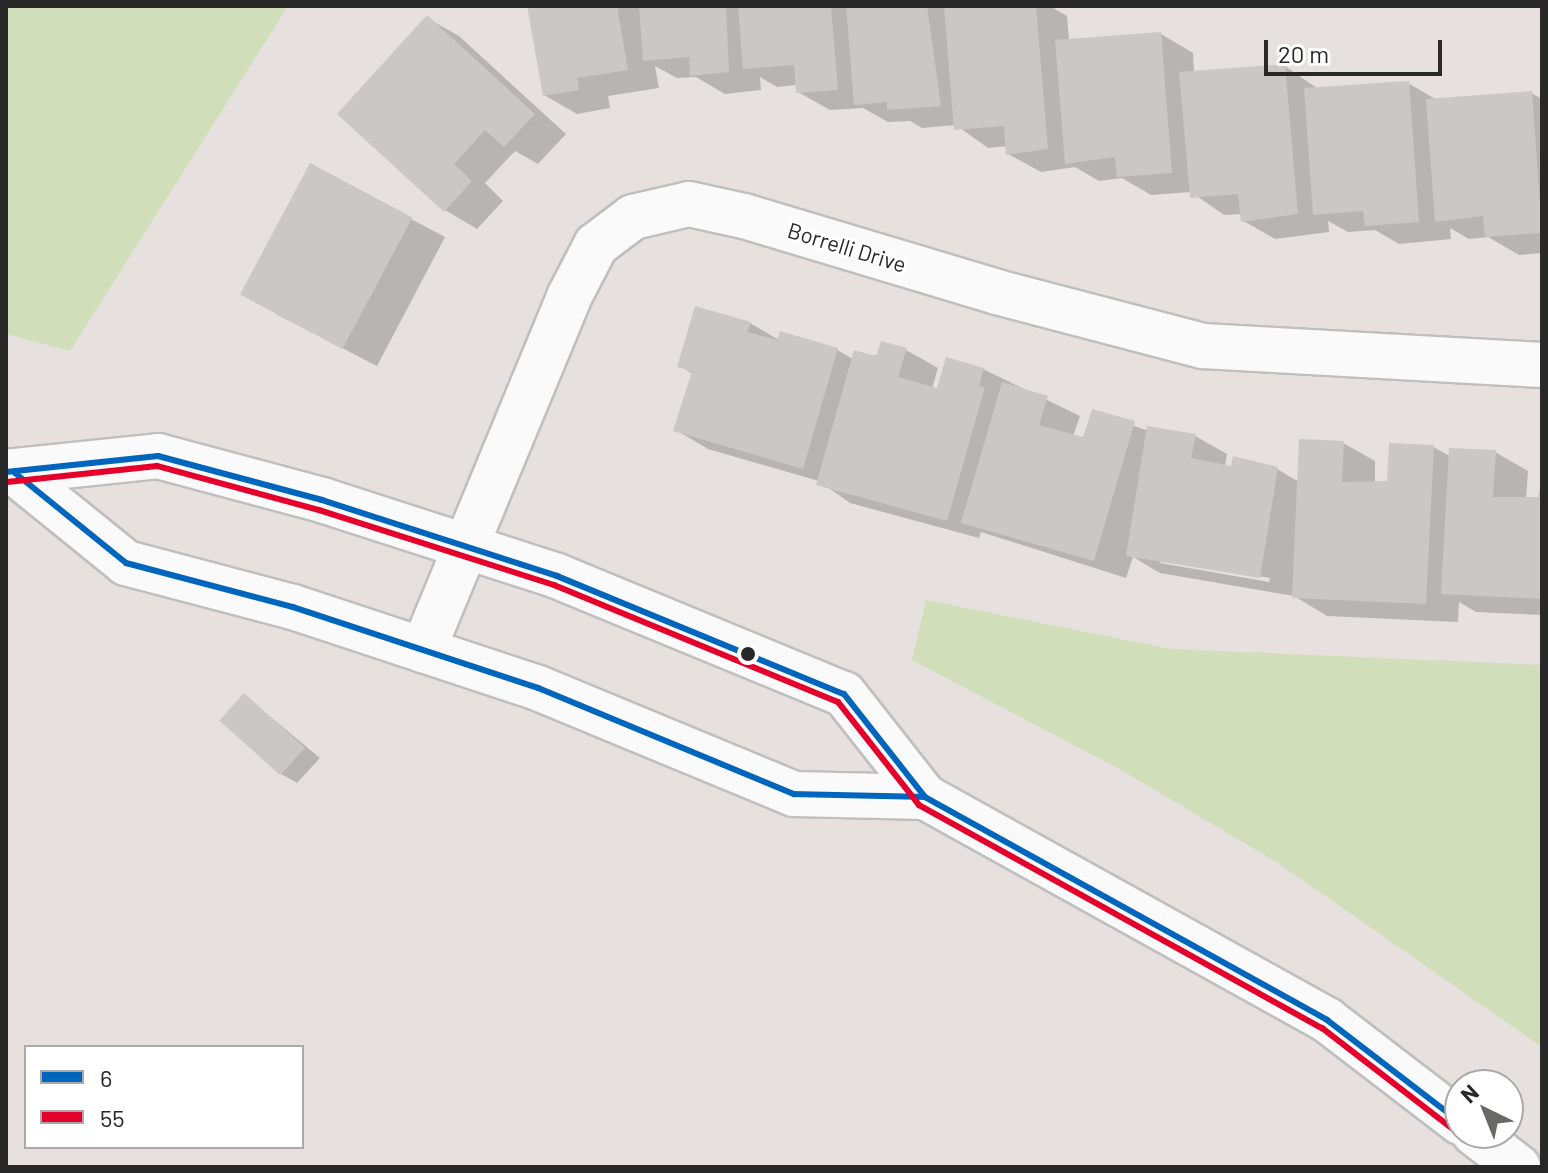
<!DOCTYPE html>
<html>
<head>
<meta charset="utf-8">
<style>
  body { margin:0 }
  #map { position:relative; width:1548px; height:1173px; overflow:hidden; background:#e6e1de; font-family:Barlow,sans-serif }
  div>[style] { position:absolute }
  .green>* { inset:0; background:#d0deb9 }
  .shadow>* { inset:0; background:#0003 }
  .building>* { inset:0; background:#cbc7c5; transform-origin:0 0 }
  .roads { filter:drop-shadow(2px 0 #c0bfbf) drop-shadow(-2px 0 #c0bfbf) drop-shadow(0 2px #c0bfbf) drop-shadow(0 -2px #c0bfbf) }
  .minor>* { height:44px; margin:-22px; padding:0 22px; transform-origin:22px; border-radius:22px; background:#fbfafa }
  .secondary>* { height:44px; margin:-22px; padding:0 22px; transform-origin:22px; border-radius:22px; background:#fbfafa }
  .bus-1>* { height:6px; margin:-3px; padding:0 3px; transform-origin:3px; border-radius:3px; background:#0065bd }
  .bus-2>* { height:6px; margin:-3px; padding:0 3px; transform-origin:3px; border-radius:3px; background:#e4002b }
  .dots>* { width:22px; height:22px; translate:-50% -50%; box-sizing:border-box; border:4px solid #fff; border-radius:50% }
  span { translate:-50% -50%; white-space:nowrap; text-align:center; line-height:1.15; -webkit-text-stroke:6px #fff; paint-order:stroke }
  .street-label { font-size:22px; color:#282828 }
  .frame { position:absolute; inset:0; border:8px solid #282828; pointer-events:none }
  .legend { position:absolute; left:24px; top:1045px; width:280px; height:104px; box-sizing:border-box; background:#fff; border:2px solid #a9a9a9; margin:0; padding:10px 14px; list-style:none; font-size:24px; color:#282828 }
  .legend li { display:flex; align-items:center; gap:16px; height:40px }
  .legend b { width:40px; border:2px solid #a9a9a9 }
  .north { position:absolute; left:1444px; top:1069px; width:80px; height:80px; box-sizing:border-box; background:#fff; border:2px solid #a9a9a9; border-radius:50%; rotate:317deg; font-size:22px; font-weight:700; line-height:32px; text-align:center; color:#282828 }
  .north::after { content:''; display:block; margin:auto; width:28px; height:36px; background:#6a6968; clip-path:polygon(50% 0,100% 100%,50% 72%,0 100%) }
  .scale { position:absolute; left:1264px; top:40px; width:178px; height:36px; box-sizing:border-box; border:4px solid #282828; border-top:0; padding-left:10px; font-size:24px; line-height:28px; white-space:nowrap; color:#282828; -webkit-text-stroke:6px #fff; paint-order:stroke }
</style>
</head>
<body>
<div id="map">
  <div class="green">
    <i style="clip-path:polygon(6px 6px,288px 6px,70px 351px,6px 334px)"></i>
    <i style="clip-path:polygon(926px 600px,1171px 649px,1542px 665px,1542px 1047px,1278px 863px,1123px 771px,912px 660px)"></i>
  </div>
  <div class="shadow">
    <i style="clip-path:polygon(529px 6px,1050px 6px,1067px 16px,1069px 41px,1161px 34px,1193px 53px,1194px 73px,1285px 66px,1318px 89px,1408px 83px,1437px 100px,1531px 93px,1542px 99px,1542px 253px,1519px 255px,1488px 237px,1469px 239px,1450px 228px,1451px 239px,1399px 244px,1375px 230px,1348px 232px,1328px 221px,1329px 232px,1275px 239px,1242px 220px,1242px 214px,1224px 215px,1191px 192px,1151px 195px,1122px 178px,1099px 181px,1075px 167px,1041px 172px,1008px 154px,1008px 146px,988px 148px,956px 125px,922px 128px,910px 121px,888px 122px,863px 108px,830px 110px,798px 92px,797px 85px,777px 87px,760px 77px,761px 90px,725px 94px,696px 77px,677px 78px,655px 66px,659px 88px,608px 96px,610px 108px,577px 114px,544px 95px)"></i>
    <i style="clip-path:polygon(427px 18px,459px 36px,566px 134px,538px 164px,515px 151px,485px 183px,503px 201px,477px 229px,445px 210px)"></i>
    <i style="clip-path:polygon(311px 166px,445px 237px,377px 366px,276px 314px)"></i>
    <i style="clip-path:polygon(evenodd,750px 323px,779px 340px,837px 350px,853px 359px,906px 350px,938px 368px,932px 389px,939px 391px,983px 369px,1080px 416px,1073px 436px,1085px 440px,1093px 412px,1149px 431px,1195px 436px,1227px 454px,1225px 466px,1277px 469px,1299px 482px,1343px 443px,1375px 461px,1375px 483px,1389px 483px,1433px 447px,1450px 456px,1495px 452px,1528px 471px,1526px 499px,1540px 499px,1542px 471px,1542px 615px,1476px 612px,1459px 602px,1458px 622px,1327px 616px,1294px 596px,1160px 573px,1133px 557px,1126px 578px,981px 532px,979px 538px,850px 503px,819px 481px,708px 449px,676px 430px,693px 374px,680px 366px,750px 323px,1160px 559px,1270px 578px,1269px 582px,1160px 563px,1160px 559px)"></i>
    <i style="clip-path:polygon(244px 695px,320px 758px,297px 783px,281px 774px)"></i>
  </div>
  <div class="building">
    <i style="clip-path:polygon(527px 6px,617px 6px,628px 70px,577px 78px,579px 90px,543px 96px)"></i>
    <i style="clip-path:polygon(639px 6px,726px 6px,729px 72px,690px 76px,689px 57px,643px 61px)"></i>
    <i style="clip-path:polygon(738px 6px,831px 6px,838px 90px,796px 93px,794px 65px,743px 69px)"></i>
    <i style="clip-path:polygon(846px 6px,927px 6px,941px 106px,887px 110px,887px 102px,854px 105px)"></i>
    <i style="clip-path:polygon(944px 6px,1036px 6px,1048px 149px,1006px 155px,1004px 126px,954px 130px)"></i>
    <i style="clip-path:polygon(427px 15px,535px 114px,504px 147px,485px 130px,454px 164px,472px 181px,444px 212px,337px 114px)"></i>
    <i style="clip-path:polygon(1161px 32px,1172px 173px,1117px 177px,1115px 157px,1065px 164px,1055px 40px)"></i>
    <i style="clip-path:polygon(1285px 64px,1298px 214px,1241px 222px,1238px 194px,1190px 198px,1179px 72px)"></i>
    <i style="clip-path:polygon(1409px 81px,1419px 222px,1365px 226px,1363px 211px,1313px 215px,1304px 88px)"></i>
    <i style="clip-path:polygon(1532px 91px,1542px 233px,1485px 237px,1483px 216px,1435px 222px,1426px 99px)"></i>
    <i style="left:310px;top:163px;width:116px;height:149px;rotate:28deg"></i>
    <i style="clip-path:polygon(695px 306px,751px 322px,747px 332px,777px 340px,780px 331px,838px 348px,803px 469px,673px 431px,692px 371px,677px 367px)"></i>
    <i style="clip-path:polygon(881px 341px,907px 348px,898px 377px,937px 388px,946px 357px,984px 368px,979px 386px,985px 387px,947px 521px,816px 485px,854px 350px,876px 356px)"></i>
    <i style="clip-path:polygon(1002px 382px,1048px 396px,1039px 425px,1083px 437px,1092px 409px,1135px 421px,1094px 561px,961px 523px)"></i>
    <i style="clip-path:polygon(1147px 426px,1196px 434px,1191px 458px,1231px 466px,1233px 456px,1278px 467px,1260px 578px,1126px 556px)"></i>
    <i style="clip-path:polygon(1299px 439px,1344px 441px,1342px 482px,1387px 481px,1389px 443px,1434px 445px,1426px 604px,1292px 598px)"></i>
    <i style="clip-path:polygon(1449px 448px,1496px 450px,1493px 497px,1538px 497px,1542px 477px,1542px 599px,1441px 594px)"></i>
    <i style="left:244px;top:693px;width:82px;height:37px;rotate:42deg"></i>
  </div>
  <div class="roads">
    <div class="minor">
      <i style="left:423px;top:650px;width:382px;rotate:-67.5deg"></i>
      <i style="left:569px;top:297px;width:59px;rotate:-62.6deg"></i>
      <i style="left:596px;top:245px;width:46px;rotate:-37.1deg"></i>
      <i style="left:633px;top:217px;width:57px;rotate:-13.1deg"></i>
      <i style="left:689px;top:204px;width:56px;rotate:12.3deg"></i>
      <i style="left:744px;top:216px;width:264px;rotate:16.7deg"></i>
      <i style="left:997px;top:292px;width:213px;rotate:14.7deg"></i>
      <i style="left:1203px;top:346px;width:340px;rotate:3.2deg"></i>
    </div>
    <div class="secondary">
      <i style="left:6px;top:472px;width:153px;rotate:-6deg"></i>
      <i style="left:158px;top:456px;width:170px;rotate:15deg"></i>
      <i style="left:322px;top:500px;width:247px;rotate:17.9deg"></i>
      <i style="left:557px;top:576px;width:310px;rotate:22.4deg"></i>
      <i style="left:844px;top:694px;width:131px;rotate:51.8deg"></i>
      <i style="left:925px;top:797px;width:460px;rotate:29deg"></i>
      <i style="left:1327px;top:1020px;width:168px;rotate:37.5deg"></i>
      <i style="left:15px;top:473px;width:143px;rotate:39deg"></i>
      <i style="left:126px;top:563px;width:173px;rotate:14.8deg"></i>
      <i style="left:293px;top:607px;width:258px;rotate:18.3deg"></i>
      <i style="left:538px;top:688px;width:277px;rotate:22.5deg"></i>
      <i style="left:794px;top:794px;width:131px;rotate:1.3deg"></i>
      <i style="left:1474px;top:1133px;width:56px;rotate:37.7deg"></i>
    </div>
  </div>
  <div class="bus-1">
    <i style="left:6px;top:472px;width:153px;rotate:-6deg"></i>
    <i style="left:158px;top:456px;width:170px;rotate:15deg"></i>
    <i style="left:322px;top:500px;width:247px;rotate:17.9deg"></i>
    <i style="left:557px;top:576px;width:310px;rotate:22.4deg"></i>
    <i style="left:844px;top:694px;width:131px;rotate:51.8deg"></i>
    <i style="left:925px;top:797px;width:460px;rotate:29deg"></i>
    <i style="left:1327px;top:1020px;width:168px;rotate:37.5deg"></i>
    <i style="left:15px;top:473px;width:143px;rotate:39deg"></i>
    <i style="left:126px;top:563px;width:173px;rotate:14.8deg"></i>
    <i style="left:293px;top:607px;width:258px;rotate:18.3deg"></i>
    <i style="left:538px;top:688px;width:277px;rotate:22.5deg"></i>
    <i style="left:794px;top:794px;width:131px;rotate:1.3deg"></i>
  </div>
  <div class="bus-2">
    <i style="left:7px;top:482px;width:151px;rotate:-6.1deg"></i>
    <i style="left:157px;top:466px;width:168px;rotate:15.2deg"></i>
    <i style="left:319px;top:510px;width:247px;rotate:17.7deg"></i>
    <i style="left:554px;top:585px;width:307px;rotate:22.4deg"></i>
    <i style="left:838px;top:702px;width:131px;rotate:51.8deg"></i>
    <i style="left:919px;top:805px;width:461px;rotate:29deg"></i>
    <i style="left:1322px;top:1028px;width:167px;rotate:37.7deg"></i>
  </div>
  <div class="dots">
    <i style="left:748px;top:654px;background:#282828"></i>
  </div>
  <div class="street-label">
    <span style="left:847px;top:247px;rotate:17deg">Borrelli Drive</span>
  </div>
  <div class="frame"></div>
  <ul class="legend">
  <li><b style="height:10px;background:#0065bd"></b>6</li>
  <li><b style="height:10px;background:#e4002b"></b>55</li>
  </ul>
  <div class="north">N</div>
  <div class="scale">20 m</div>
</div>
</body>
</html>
